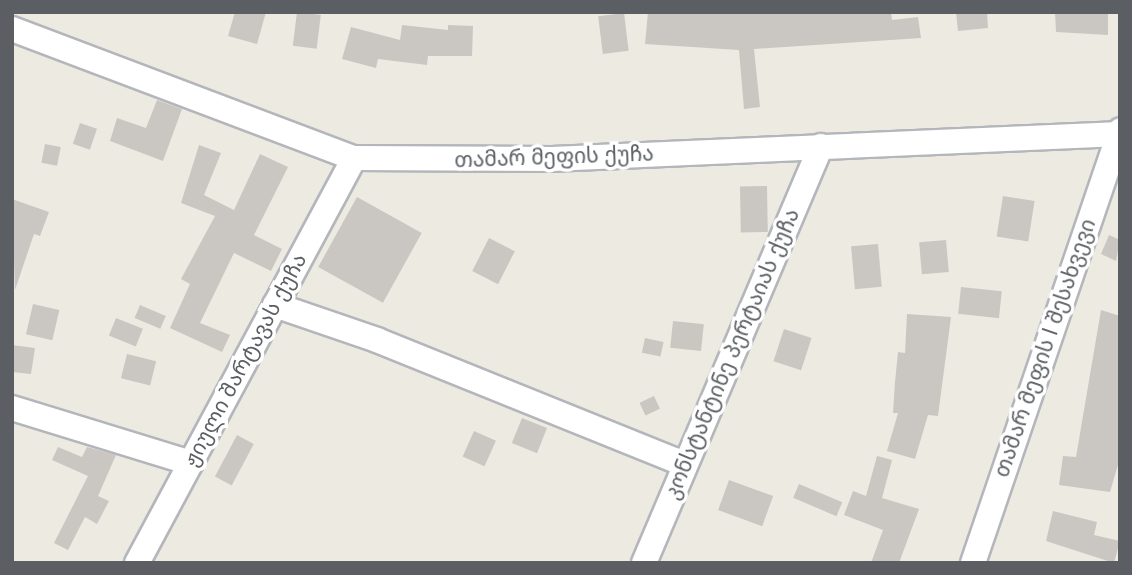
<!DOCTYPE html>
<html>
<head>
<meta charset="utf-8">
<style>
  body { margin:0 }
  #map { position:relative; width:1132px; height:575px; overflow:hidden; background:#edeae2; font-family:Inter,"Noto Sans Georgian",sans-serif }
  div>[style] { position:absolute }
  .building>* { inset:0; background:#cac7c2; transform-origin:0 0 }
  .roads { filter:drop-shadow(2px 0 #b3b6ba) drop-shadow(-2px 0 #b3b6ba) drop-shadow(0 2px #b3b6ba) drop-shadow(0 -2px #b3b6ba) }
  .minor>* { height:24px; margin:-12px; padding:0 12px; transform-origin:12px; border-radius:12px; background:#fff }
  span { translate:-50% -50%; white-space:nowrap; text-align:center; line-height:1.15; -webkit-text-stroke:7px #fff; paint-order:stroke }
  .street-label { font-size:21px; color:#5b5f63 }
  .frame { position:absolute; inset:0; border:14px solid #5b5f63; pointer-events:none }
</style>
</head>
<body>
<div id="map">
  <div class="building">
    <i style="clip-path:polygon(235px 12px,266px 12px,257px 44px,228px 36px)"></i>
    <i style="left:297px;top:12px;width:24px;height:34px;rotate:7deg"></i>
    <i style="clip-path:polygon(648px 12px,891px 12px,892px 20px,918px 17px,921px 38px,754px 49px,760px 107px,744px 109px,739px 50px,645px 44px)"></i>
    <i style="clip-path:polygon(956px 12px,987px 12px,988px 28px,958px 31px)"></i>
    <i style="clip-path:polygon(1055px 12px,1108px 12px,1108px 35px,1056px 32px)"></i>
    <i style="left:624px;top:13px;width:38px;height:26px;rotate:83deg"></i>
    <i style="clip-path:polygon(402px 25px,448px 30px,448px 25px,473px 26px,472px 56px,428px 56px,427px 65px,378px 59px,376px 68px,342px 59px,351px 27px,400px 40px)"></i>
    <i style="clip-path:polygon(157px 100px,182px 109px,163px 161px,110px 141px,117px 118px,146px 128px)"></i>
    <i style="left:80px;top:123px;width:18px;height:22px;rotate:19deg"></i>
    <i style="left:45px;top:144px;width:16px;height:19px;rotate:11deg"></i>
    <i style="clip-path:polygon(199px 145px,221px 153px,204px 195px,234px 210px,260px 154px,288px 167px,254px 235px,282px 249px,271px 271px,234px 253px,200px 323px,230px 335px,222px 352px,170px 328px,190px 284px,181px 279px,215px 216px,181px 203px)"></i>
    <i style="left:767px;top:186px;width:46px;height:27px;rotate:89deg"></i>
    <i style="left:1003px;top:196px;width:32px;height:41px;rotate:9deg"></i>
    <i style="left:357px;top:197px;width:74px;height:80px;rotate:29deg"></i>
    <i style="clip-path:polygon(12px 199px,49px 212px,40px 236px,34px 234px,15px 290px)"></i>
    <i style="clip-path:polygon(1109px 235px,1120px 240px,1116px 261px,1101px 254px)"></i>
    <i style="left:489px;top:238px;width:29px;height:37px;rotate:27deg"></i>
    <i style="left:946px;top:240px;width:32px;height:27px;rotate:85deg"></i>
    <i style="left:878px;top:244px;width:43px;height:27px;rotate:85deg"></i>
    <i style="left:961px;top:287px;width:41px;height:27px;rotate:6deg"></i>
    <i style="left:33px;top:304px;width:27px;height:31px;rotate:13deg"></i>
    <i style="left:140px;top:305px;width:28px;height:14px;rotate:23deg"></i>
    <i style="clip-path:polygon(1101px 310px,1120px 316px,1120px 458px,1110px 492px,1059px 485px,1063px 456px,1076px 457px)"></i>
    <i style="clip-path:polygon(907px 314px,951px 317px,938px 416px,928px 415px,915px 459px,887px 451px,898px 413px,893px 413px,895px 382px,898px 352px,905px 353px)"></i>
    <i style="left:116px;top:318px;width:29px;height:19px;rotate:22deg"></i>
    <i style="left:673px;top:321px;width:31px;height:27px;rotate:6deg"></i>
    <i style="left:784px;top:329px;width:29px;height:34px;rotate:18deg"></i>
    <i style="left:645px;top:338px;width:19px;height:15px;rotate:12deg"></i>
    <i style="clip-path:polygon(12px 345px,35px 348px,31px 374px,12px 372px)"></i>
    <i style="left:127px;top:354px;width:30px;height:25px;rotate:14deg"></i>
    <i style="left:654px;top:396px;width:14px;height:16px;rotate:65deg"></i>
    <i style="left:522px;top:418px;width:27px;height:27px;rotate:22deg"></i>
    <i style="left:474px;top:431px;width:24px;height:28px;rotate:24deg"></i>
    <i style="left:237px;top:435px;width:19px;height:47px;rotate:28deg"></i>
    <i style="clip-path:polygon(58px 447px,82px 457px,87px 447px,116px 455px,98px 496px,109px 501px,97px 524px,85px 517px,68px 550px,54px 543px,88px 476px,52px 460px)"></i>
    <i style="clip-path:polygon(877px 456px,892px 460px,882px 498px,919px 509px,899px 563px,871px 563px,883px 530px,844px 515px,853px 491px,866px 496px)"></i>
    <i style="left:729px;top:480px;width:47px;height:32px;rotate:20deg"></i>
    <i style="left:799px;top:484px;width:47px;height:15px;rotate:23deg"></i>
    <i style="clip-path:polygon(1053px 511px,1097px 522px,1094px 535px,1120px 541px,1114px 563px,1046px 541px)"></i>
  </div>
  <div class="roads">
    <div class="minor">
      <i style="left:12px;top:29px;width:366px;rotate:20.7deg"></i>
      <i style="left:354px;top:158px;width:198px;rotate:0.3deg"></i>
      <i style="left:552px;top:159px;width:569px;rotate:-2.52deg"></i>
      <i style="left:275px;top:305px;width:108px;rotate:18.9deg"></i>
      <i style="left:377px;top:340px;width:331px;rotate:22deg"></i>
      <i style="left:12px;top:408px;width:187px;rotate:17.1deg"></i>
      <i style="left:137px;top:563px;width:459px;rotate:-61.8deg"></i>
      <i style="left:644px;top:563px;width:453px;rotate:-67deg"></i>
      <i style="left:973px;top:563px;width:457px;rotate:-71.2deg"></i>
    </div>
  </div>
  <div class="street-label">
    <span style="left:554px;top:157px;rotate:-2deg">თამარ მეფის ქუჩა</span>
    <span style="left:1045px;top:348px;rotate:-71deg">თამარ მეფის I შესახვევი</span>
    <span style="left:732px;top:354px;rotate:-67deg">კონსტანტინე პერტაიას ქუჩა</span>
    <span style="left:245px;top:360px;rotate:-62deg">ჟიული შარტავას ქუჩა</span>
  </div>
  <div class="frame"></div>
</div>
</body>
</html>
